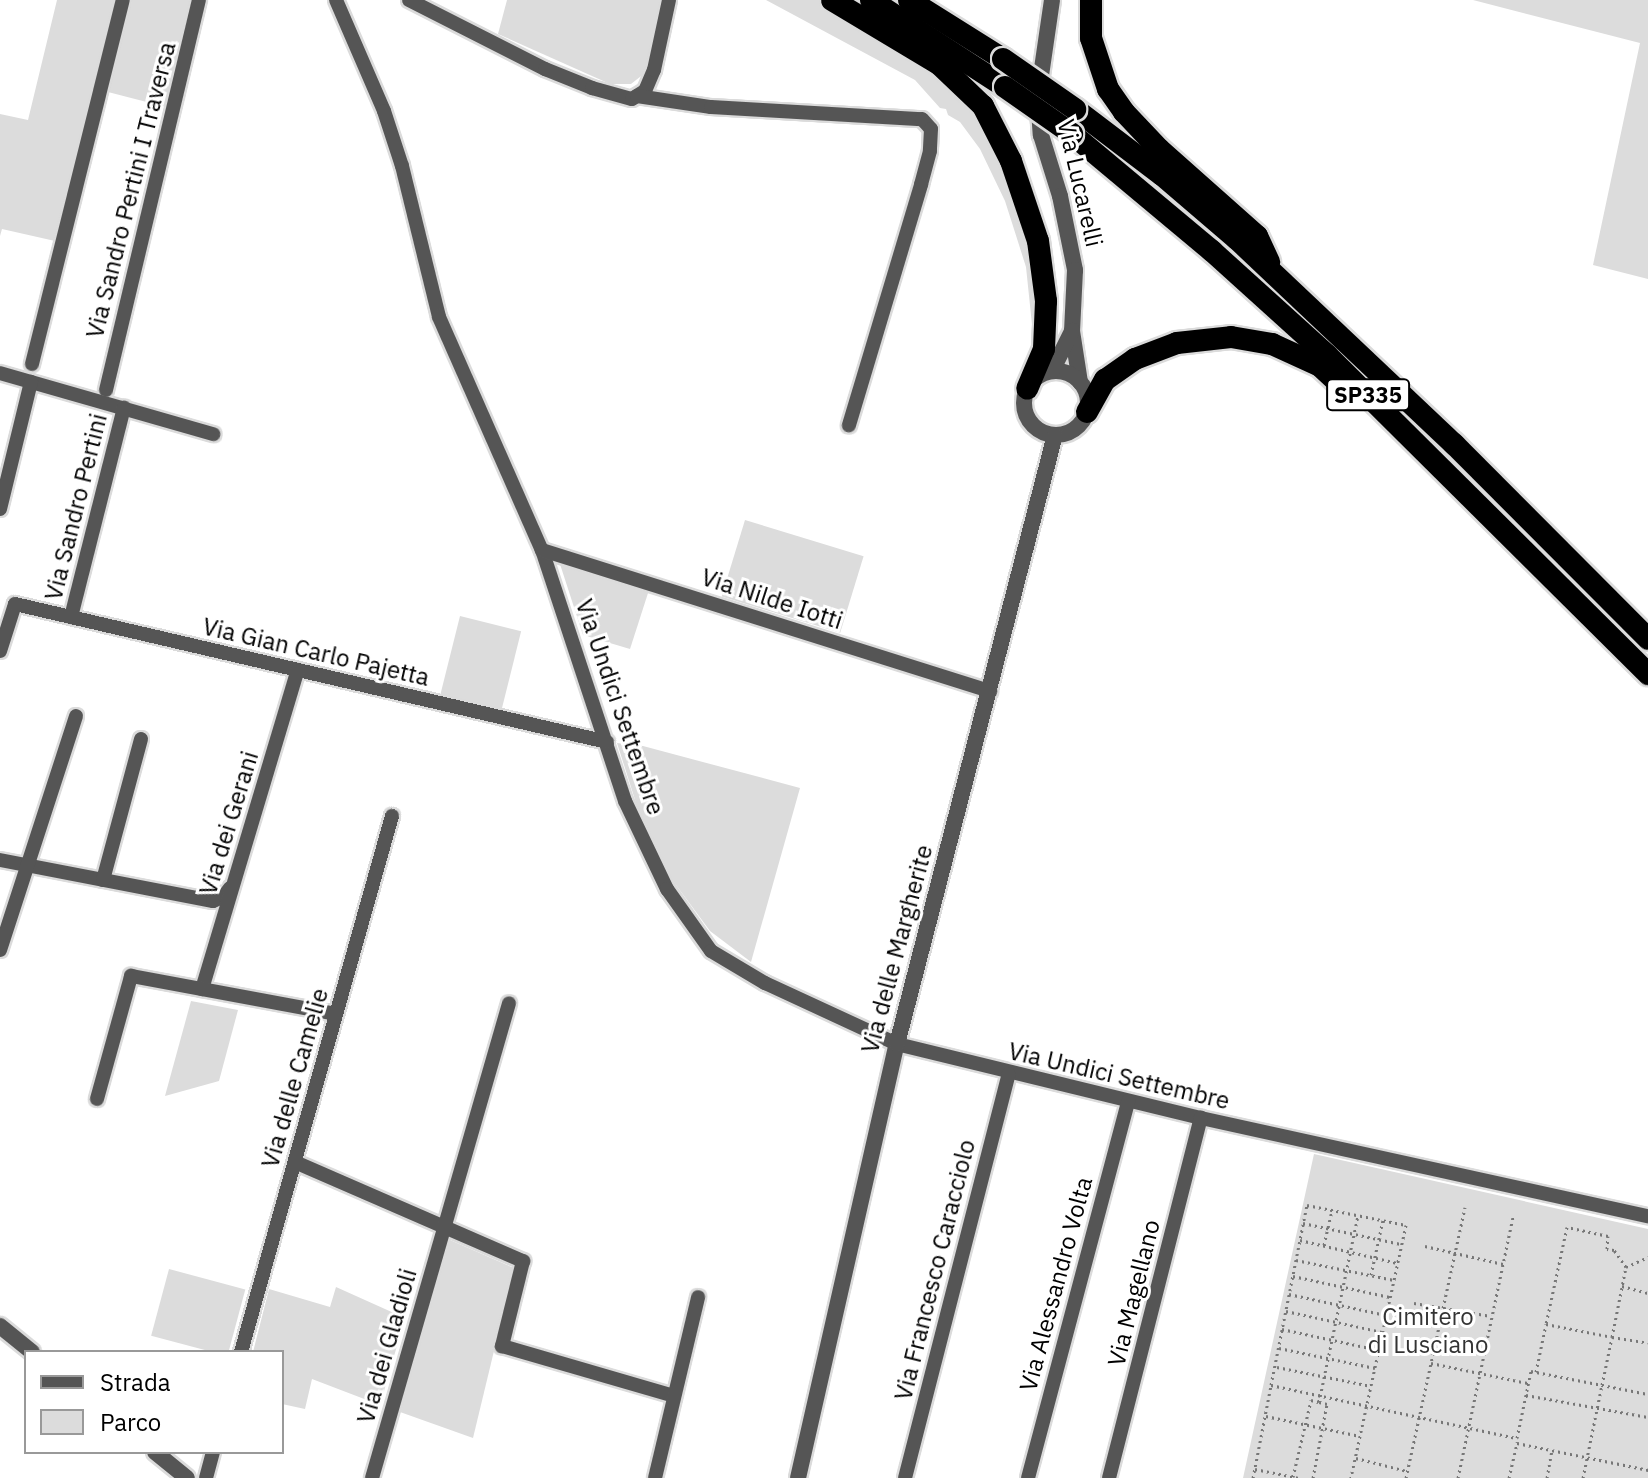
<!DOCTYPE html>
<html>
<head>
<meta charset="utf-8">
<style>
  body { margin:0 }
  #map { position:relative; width:1648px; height:1478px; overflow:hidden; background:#fff; font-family:"IBM Plex Sans",sans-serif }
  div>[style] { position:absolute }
  .green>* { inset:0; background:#dcdcdc; transform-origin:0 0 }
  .path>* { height:3px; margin-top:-1.5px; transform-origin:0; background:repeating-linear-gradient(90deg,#777 0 2px,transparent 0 6px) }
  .roads { filter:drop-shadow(2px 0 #dbdbdb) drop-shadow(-2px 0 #dbdbdb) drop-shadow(0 2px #dbdbdb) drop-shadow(0 -2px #dbdbdb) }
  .minor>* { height:14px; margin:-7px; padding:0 7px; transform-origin:7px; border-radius:7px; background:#555 }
  .tertiary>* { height:16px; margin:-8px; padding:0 8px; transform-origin:8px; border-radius:8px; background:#555 }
  .tertiary>.ring { margin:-8px; padding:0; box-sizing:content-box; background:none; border:16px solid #555; border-radius:50% }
  .trunk>* { height:22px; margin:-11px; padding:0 11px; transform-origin:11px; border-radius:11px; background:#000 }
  .bridges { filter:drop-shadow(2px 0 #dbdbdb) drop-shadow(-2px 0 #dbdbdb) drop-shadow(0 2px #dbdbdb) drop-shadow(0 -2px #dbdbdb) }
  .trunk-bridge>* { height:22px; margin:-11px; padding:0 11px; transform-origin:11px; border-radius:11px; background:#000 }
  span { translate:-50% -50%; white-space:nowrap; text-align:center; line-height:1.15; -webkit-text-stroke:6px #fff; paint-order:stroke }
  .shield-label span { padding:2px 6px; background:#fff; border:2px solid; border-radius:6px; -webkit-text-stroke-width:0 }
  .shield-label { font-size:22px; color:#000; font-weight:700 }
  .street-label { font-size:24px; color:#000 }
  .park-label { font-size:24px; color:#333 }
  .legend { position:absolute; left:24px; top:1350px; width:260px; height:104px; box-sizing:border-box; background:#fff; border:2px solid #999; margin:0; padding:10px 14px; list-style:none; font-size:24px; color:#000 }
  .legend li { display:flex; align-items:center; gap:16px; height:40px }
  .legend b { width:40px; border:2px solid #999 }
</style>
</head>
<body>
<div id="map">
  <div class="green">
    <i style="clip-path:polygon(57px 0,114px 0,55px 241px,2px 229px,0 236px,0 114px,28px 120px)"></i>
    <i style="clip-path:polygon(130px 0,192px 0,166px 107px,108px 92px)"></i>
    <i style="clip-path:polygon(507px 0,660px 0,645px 73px,631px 84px,610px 84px,498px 34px)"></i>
    <i style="clip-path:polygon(766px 0,823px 0,923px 62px,981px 120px,1027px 230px,1039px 305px,1034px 344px,1026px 267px,1005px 201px,980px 149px,960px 122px,948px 115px,946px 109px,940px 108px,915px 80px)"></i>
    <i style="clip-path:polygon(1473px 0,1648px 0,1648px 279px,1593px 265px,1640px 43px)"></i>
    <i style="left:745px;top:520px;width:124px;height:80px;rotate:17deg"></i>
    <i style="clip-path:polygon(559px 561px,649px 590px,630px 649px,583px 635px)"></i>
    <i style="left:460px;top:616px;width:63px;height:82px;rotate:14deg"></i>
    <i style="clip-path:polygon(617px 743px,643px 746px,800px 788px,751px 962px,710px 931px,673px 881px,636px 803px)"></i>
    <i style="clip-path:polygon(191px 1001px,238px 1010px,219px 1081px,165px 1096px)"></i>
    <i style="clip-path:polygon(1314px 1154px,1648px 1229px,1648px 1478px,1243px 1478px)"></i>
    <i style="clip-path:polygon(450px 1240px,514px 1268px,473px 1438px,400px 1412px)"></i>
    <i style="left:169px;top:1269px;width:79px;height:69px;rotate:15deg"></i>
    <i style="clip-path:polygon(336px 1287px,405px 1318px,380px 1405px,312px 1379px,305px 1409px,282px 1404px,282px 1352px,253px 1352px,269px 1289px,330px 1307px)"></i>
  </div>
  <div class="path">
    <i style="left:1303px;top:1223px;width:100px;rotate:12.1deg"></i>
    <i style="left:1300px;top:1240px;width:100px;rotate:13.3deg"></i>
    <i style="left:1324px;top:1245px;width:36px;rotate:-77deg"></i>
    <i style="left:1425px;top:1246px;width:80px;rotate:13deg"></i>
    <i style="left:1296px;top:1260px;width:100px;rotate:11.5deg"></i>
    <i style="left:1626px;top:1267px;width:24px;rotate:-24deg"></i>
    <i style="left:1371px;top:1275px;width:56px;rotate:-77.7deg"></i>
    <i style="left:1293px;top:1276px;width:99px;rotate:12.2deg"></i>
    <i style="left:1622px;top:1286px;width:27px;rotate:15deg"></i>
    <i style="left:1289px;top:1294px;width:99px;rotate:12.2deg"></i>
    <i style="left:1414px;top:1303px;width:78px;rotate:9.6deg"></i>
    <i style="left:1286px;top:1311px;width:98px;rotate:12.3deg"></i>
    <i style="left:1282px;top:1329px;width:99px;rotate:12.2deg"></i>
    <i style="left:1279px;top:1348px;width:98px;rotate:11.8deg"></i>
    <i style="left:1431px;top:1363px;width:99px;rotate:11.7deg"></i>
    <i style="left:1277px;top:1367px;width:96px;rotate:11.4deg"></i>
    <i style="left:1536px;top:1372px;width:49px;rotate:-78.2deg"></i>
    <i style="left:1271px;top:1385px;width:184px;rotate:-78.7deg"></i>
    <i style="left:1307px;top:1205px;width:101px;rotate:11.4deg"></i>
    <i style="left:1406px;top:1225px;width:259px;rotate:102.3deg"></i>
    <i style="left:1526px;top:1395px;width:124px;rotate:10.2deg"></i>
    <i style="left:1266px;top:1416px;width:96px;rotate:12deg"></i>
    <i style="left:1517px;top:1443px;width:134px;rotate:11.6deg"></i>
    <i style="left:1356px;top:1458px;width:53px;rotate:14.3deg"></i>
    <i style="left:1255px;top:1469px;width:45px;rotate:11.6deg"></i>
    <i style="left:1293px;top:1477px;width:79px;rotate:-76.8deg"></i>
    <i style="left:1311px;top:1400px;width:8px;rotate:14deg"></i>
    <i style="left:1319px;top:1402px;width:191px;rotate:-78.2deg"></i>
    <i style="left:1253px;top:1478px;width:95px;rotate:-79deg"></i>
    <i style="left:1271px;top:1385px;width:252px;rotate:12.2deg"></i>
    <i style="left:1517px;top:1438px;width:68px;rotate:-78.2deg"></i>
    <i style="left:1531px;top:1371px;width:119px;rotate:11.1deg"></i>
    <i style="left:1313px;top:1478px;width:75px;rotate:-79.3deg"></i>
    <i style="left:1327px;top:1404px;width:8px;rotate:-166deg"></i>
    <i style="left:1406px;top:1478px;width:277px;rotate:-77.7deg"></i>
    <i style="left:1458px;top:1478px;width:267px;rotate:-78.1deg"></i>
    <i style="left:1509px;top:1478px;width:37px;rotate:-77deg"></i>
    <i style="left:1547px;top:1478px;width:27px;rotate:-80deg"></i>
    <i style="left:1583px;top:1478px;width:95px;rotate:-78.5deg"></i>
    <i style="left:1602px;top:1385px;width:49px;rotate:-78.2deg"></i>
    <i style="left:1612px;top:1337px;width:71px;rotate:-78.7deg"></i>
    <i style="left:1626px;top:1267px;width:21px;rotate:-125deg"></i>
    <i style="left:1614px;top:1250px;width:7px;rotate:-172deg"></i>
    <i style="left:1607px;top:1249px;width:13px;rotate:-86deg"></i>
    <i style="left:1608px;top:1236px;width:42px;rotate:-167.6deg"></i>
    <i style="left:1567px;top:1227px;width:99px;rotate:102.2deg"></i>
    <i style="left:1546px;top:1324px;width:67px;rotate:11.1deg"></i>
    <i style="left:1612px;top:1337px;width:36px;rotate:9deg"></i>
  </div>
  <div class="roads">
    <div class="minor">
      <i style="left:336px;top:0;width:121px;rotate:66.6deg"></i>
      <i style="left:384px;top:111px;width:58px;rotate:71.9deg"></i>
      <i style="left:402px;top:166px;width:155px;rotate:76.2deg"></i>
      <i style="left:439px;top:317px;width:255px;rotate:66.2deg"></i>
      <i style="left:542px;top:550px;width:264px;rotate:71.7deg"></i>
      <i style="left:625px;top:801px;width:98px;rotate:64.5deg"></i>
      <i style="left:667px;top:889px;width:76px;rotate:54.6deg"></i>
      <i style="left:711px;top:951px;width:63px;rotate:30.7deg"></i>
      <i style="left:765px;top:983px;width:145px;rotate:24.8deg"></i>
      <i style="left:897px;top:1044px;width:313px;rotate:13.7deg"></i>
      <i style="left:1201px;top:1118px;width:458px;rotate:12.4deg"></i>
      <i style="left:409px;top:0;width:153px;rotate:26.9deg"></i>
      <i style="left:545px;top:69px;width:51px;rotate:22deg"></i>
      <i style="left:592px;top:88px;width:41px;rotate:15.4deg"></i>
      <i style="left:632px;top:99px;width:15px;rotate:-32deg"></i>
      <i style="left:645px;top:91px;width:23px;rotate:-67deg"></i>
      <i style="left:654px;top:70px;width:72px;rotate:-77.9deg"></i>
      <i style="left:637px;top:96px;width:75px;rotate:8.5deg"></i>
      <i style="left:711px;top:107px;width:211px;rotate:3.3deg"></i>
      <i style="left:922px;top:119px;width:13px;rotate:48deg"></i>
      <i style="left:931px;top:129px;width:22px;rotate:93deg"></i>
      <i style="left:930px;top:151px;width:35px;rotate:105deg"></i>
      <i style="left:921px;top:185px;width:251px;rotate:106.7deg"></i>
      <i style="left:32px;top:364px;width:375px;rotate:-76deg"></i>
      <i style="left:0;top:373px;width:222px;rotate:16deg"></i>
      <i style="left:106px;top:390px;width:401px;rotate:-76.6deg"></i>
      <i style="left:0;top:509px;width:131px;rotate:-76.3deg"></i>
      <i style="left:542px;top:550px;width:470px;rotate:17.5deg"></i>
      <i style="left:71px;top:617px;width:216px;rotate:-75.8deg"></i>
      <i style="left:0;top:651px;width:49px;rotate:-72.3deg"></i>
      <i style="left:15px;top:604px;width:608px;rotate:13.12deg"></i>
      <i style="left:0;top:860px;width:217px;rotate:10.9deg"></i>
      <i style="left:213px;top:901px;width:12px;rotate:-24deg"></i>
      <i style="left:224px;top:896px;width:10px;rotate:-53deg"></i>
      <i style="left:103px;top:880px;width:146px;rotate:-74.9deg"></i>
      <i style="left:0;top:950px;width:246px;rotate:-72deg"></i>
      <i style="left:202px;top:989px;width:333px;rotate:-73.3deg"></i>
      <i style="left:97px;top:1099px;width:128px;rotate:-74.5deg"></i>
      <i style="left:131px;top:976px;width:208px;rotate:10.5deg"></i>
      <i style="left:295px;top:1162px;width:249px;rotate:23.5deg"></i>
      <i style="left:523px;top:1261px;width:88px;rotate:103.9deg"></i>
      <i style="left:502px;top:1346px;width:179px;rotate:16.2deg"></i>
      <i style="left:241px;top:1352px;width:557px;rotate:-74.27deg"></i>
      <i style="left:206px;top:1478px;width:27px;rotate:-75deg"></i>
      <i style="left:372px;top:1478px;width:494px;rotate:-73.9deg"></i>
      <i style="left:655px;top:1478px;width:186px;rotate:-76.6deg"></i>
      <i style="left:905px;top:1478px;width:417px;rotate:-75.6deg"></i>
      <i style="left:1028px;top:1478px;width:390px;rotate:-75.1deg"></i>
      <i style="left:1109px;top:1478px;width:372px;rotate:-75.7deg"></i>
    </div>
    <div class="tertiary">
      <i style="left:1052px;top:0;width:97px;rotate:98.3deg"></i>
      <i style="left:1038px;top:96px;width:39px;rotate:86deg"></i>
      <i style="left:1041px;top:135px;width:64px;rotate:72.7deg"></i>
      <i style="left:1060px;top:196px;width:76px;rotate:78.5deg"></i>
      <i style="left:1075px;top:270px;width:61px;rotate:92.8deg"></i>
      <i style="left:1072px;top:331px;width:52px;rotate:81.1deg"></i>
      <i class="ring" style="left:1024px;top:371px;width:48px;height:48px"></i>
      <i style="left:1052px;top:371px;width:45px;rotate:-63.4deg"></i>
      <i style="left:0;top:1326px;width:41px;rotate:39.1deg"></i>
      <i style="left:155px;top:1452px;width:41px;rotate:39.1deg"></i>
      <i style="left:798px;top:1478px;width:445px;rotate:-77.2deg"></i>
      <i style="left:897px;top:1044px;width:629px;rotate:-75.46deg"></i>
    </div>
    <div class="trunk">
      <i style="left:832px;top:0;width:125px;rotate:30.9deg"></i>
      <i style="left:939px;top:64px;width:61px;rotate:43.7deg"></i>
      <i style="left:983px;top:106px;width:62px;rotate:63deg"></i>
      <i style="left:1011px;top:161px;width:84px;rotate:71.4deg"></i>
      <i style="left:1038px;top:241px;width:61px;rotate:82.4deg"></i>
      <i style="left:1046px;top:301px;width:48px;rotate:92.4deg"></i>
      <i style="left:1044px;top:349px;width:43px;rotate:113deg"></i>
      <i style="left:871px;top:0;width:160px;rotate:33deg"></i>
      <i style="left:909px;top:0;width:111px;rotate:32.1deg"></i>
      <i style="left:1091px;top:0;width:38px;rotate:90deg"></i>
      <i style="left:1091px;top:38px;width:54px;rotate:71.6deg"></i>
      <i style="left:1108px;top:89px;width:28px;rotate:55deg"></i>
      <i style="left:1124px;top:112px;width:51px;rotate:46.6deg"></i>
      <i style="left:1159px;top:149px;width:131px;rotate:41.6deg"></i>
      <i style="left:1257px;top:236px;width:29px;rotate:65deg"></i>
      <i style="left:1075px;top:109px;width:109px;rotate:37.2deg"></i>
      <i style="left:1162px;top:175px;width:99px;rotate:40.5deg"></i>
      <i style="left:1237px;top:239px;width:299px;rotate:43.4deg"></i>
      <i style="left:1454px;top:444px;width:275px;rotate:45.1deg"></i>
      <i style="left:1072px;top:134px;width:182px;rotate:39.9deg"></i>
      <i style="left:1212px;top:251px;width:155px;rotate:42.1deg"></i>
      <i style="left:1327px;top:355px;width:453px;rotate:44.8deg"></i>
      <i style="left:1087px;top:412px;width:37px;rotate:-61deg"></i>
      <i style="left:1105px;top:380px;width:37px;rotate:-35deg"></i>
      <i style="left:1135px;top:359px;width:45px;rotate:-20.9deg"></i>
      <i style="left:1177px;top:343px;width:54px;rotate:-6.3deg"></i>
      <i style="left:1231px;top:337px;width:42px;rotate:9.7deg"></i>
      <i style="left:1272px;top:344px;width:53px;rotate:24.6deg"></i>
      <i style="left:1320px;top:366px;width:21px;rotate:43deg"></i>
    </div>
  </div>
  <div class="bridges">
    <div class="trunk-bridge">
      <i style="left:1003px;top:59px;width:88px;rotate:34.8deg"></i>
      <i style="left:1005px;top:87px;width:82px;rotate:35deg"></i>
    </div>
  </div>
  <div class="shield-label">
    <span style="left:1368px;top:395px">SP335</span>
  </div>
  <div class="street-label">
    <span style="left:1080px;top:183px;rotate:77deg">Via Lucarelli</span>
    <span style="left:131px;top:190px;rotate:-76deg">Via Sandro Pertini I Traversa</span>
    <span style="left:76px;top:507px;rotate:-76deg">Via Sandro Pertini</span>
    <span style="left:772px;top:599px;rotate:18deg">Via Nilde Iotti</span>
    <span style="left:316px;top:652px;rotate:13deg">Via Gian Carlo Pajetta</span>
    <span style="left:620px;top:707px;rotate:71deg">Via Undici Settembre</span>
    <span style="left:229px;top:823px;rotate:-73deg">Via dei Gerani</span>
    <span style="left:897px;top:949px;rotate:-75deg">Via delle Margherite</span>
    <span style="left:1119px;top:1076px;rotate:13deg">Via Undici Settembre</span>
    <span style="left:295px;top:1078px;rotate:-74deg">Via delle Camelie</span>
    <span style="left:935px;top:1270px;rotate:-76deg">Via Francesco Caracciolo</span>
    <span style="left:1056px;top:1284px;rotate:-75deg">Via Alessandro Volta</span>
    <span style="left:1134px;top:1293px;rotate:-76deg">Via Magellano</span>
    <span style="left:387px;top:1346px;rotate:-74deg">Via dei Gladioli</span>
  </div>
  <div class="park-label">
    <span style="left:1428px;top:1331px">Cimitero<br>di Lusciano</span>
  </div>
  <ul class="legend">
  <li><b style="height:10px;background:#555"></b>Strada</li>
  <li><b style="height:22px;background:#dcdcdc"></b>Parco</li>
  </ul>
</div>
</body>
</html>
